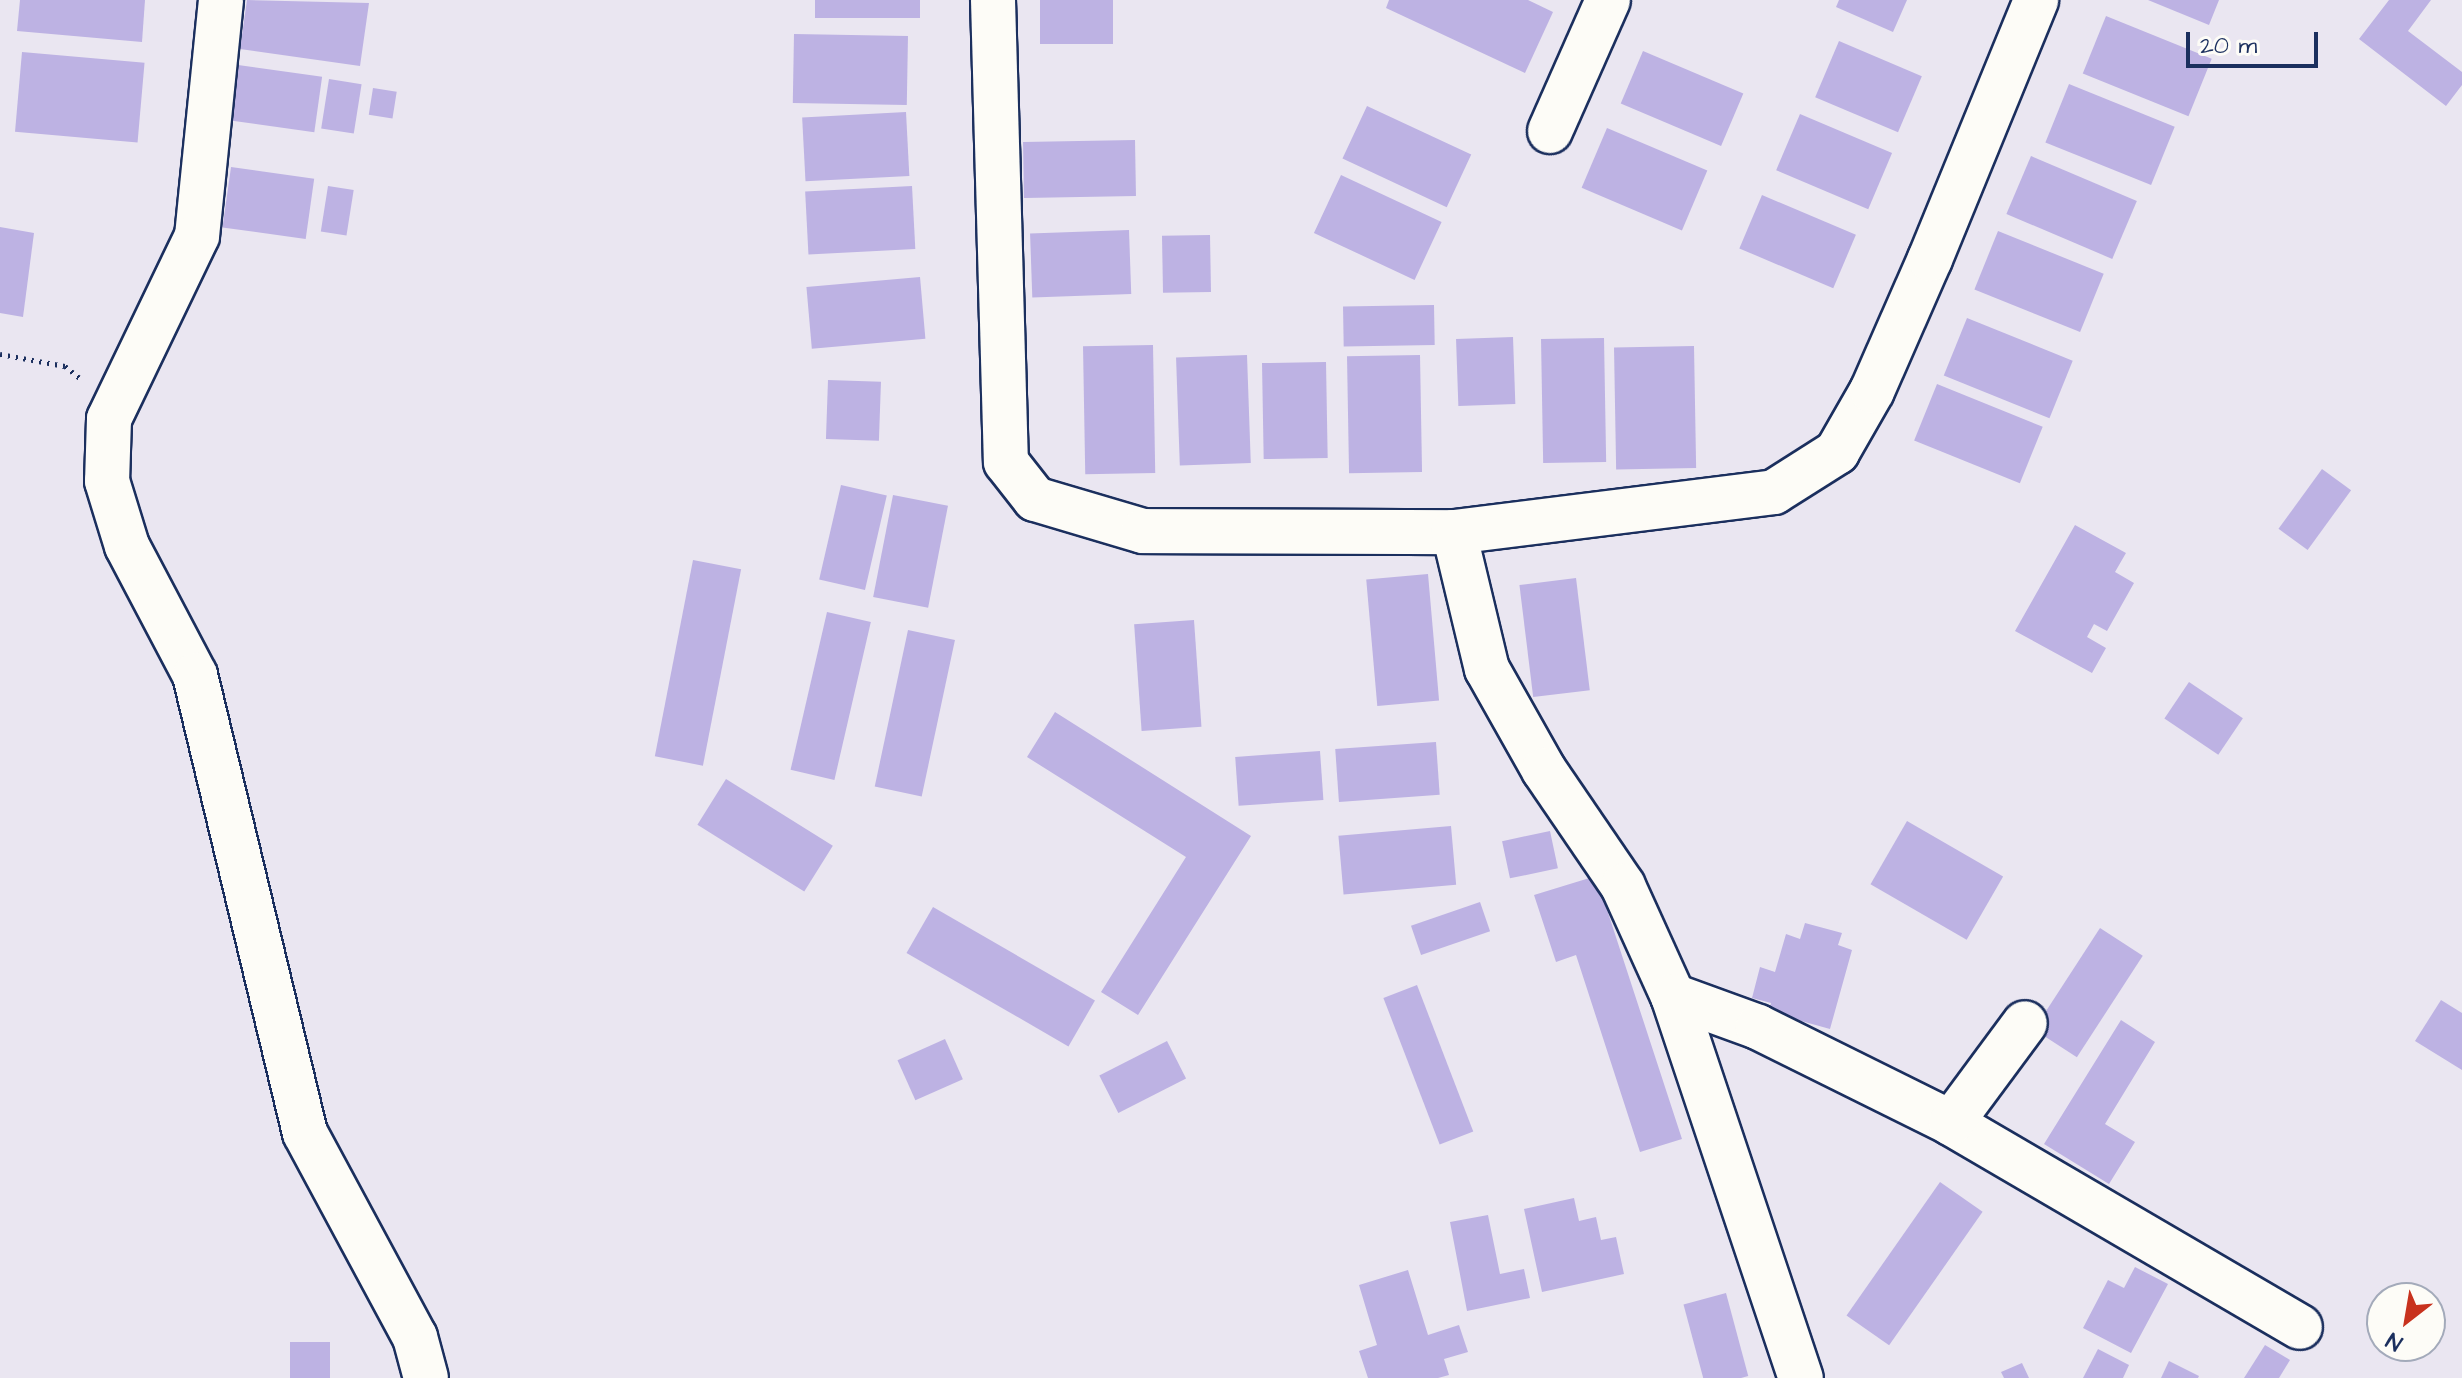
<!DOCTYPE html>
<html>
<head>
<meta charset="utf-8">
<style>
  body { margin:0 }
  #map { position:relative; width:2462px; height:1378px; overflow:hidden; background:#eae6f1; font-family:"Architects Daughter",sans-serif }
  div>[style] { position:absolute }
  .building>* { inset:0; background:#bdb2e3; transform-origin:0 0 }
  .path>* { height:5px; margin-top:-2.5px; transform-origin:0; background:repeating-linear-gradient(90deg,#1b2f5e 0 2px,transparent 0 8px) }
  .roads { filter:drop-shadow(2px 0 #1b2f5e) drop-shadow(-2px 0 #1b2f5e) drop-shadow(0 2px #1b2f5e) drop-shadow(0 -2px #1b2f5e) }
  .minor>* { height:44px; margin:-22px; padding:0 22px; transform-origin:22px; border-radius:22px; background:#fdfcf7 }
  span { translate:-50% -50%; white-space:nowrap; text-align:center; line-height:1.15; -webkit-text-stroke:7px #fdfcf7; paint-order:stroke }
  .north { position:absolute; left:2366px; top:1282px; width:80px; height:80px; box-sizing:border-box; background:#fdfcf7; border:2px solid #a3aaba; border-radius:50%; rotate:211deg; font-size:22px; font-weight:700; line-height:32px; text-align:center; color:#1b2f5e }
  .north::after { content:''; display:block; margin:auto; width:28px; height:36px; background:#c8321e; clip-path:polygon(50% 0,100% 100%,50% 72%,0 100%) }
  .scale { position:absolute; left:2186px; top:32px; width:132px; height:36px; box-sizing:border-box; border:4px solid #1b2f5e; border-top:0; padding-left:10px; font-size:24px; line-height:28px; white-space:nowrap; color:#1b2f5e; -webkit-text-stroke:6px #fdfcf7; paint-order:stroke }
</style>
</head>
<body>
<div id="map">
  <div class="building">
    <i style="clip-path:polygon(20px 0,145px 0,142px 42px,17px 31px)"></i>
    <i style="clip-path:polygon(247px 0,369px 3px,360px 66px,240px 49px)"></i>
    <i style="left:815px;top:0;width:105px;height:18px"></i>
    <i style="left:1040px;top:0;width:73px;height:44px"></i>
    <i style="clip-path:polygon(1389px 0,1528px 0,1553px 12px,1525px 73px,1386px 8px)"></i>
    <i style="clip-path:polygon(1839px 0,1907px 0,1893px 32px,1836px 7px)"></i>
    <i style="clip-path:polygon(2148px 0,2219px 0,2209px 25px)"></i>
    <i style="clip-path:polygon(2389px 0,2431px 0,2408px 31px,2462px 72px,2462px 85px,2446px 106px,2359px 39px)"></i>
    <i style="left:2106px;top:16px;width:114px;height:62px;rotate:22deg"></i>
    <i style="left:794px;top:34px;width:114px;height:69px;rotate:1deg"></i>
    <i style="left:1839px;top:41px;width:90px;height:61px;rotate:23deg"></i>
    <i style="left:1643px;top:51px;width:109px;height:57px;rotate:23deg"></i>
    <i style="left:22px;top:52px;width:123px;height:80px;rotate:5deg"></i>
    <i style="left:231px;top:64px;width:92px;height:56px;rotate:8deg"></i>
    <i style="left:329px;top:79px;width:33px;height:50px;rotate:9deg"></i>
    <i style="left:2069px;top:84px;width:114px;height:63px;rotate:22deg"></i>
    <i style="left:373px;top:88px;width:24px;height:27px;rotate:9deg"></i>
    <i style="left:1367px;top:106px;width:115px;height:58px;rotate:25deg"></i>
    <i style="left:906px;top:112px;width:64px;height:104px;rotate:87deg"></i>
    <i style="left:1800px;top:114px;width:100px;height:61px;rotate:23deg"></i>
    <i style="left:1607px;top:128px;width:109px;height:65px;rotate:23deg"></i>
    <i style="left:1135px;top:140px;width:56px;height:112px;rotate:89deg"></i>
    <i style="left:2031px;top:156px;width:115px;height:63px;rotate:23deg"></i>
    <i style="left:231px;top:167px;width:84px;height:61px;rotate:8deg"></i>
    <i style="left:1341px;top:175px;width:111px;height:64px;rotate:25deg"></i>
    <i style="left:328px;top:186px;width:26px;height:46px;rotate:9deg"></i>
    <i style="left:912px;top:186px;width:63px;height:107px;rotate:87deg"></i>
    <i style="left:1762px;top:195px;width:102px;height:58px;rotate:23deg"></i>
    <i style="clip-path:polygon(0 227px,34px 233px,23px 317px,0 313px)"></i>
    <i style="left:1129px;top:230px;width:64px;height:99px;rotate:88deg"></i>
    <i style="left:1998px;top:231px;width:114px;height:63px;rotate:22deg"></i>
    <i style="left:1210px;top:235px;width:57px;height:48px;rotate:89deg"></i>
    <i style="left:920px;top:277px;width:62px;height:114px;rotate:85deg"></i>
    <i style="left:1434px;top:305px;width:40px;height:91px;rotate:89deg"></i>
    <i style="left:1967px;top:318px;width:114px;height:62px;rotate:22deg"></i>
    <i style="left:1513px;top:337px;width:67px;height:57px;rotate:88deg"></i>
    <i style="left:1604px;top:338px;width:124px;height:63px;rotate:89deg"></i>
    <i style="left:1153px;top:345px;width:128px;height:70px;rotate:89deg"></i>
    <i style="left:1694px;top:346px;width:122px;height:80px;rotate:89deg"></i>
    <i style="left:1247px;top:355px;width:108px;height:71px;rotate:88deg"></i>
    <i style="left:1420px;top:355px;width:117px;height:73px;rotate:89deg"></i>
    <i style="left:1326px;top:362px;width:96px;height:64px;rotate:89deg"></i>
    <i style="left:828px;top:380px;width:53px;height:59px;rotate:2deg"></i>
    <i style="left:1937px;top:384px;width:114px;height:61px;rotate:22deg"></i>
    <i style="left:2322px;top:469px;width:36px;height:74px;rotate:36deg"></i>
    <i style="left:841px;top:485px;width:47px;height:97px;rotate:13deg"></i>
    <i style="left:893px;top:495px;width:56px;height:104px;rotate:11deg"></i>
    <i style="clip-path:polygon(2075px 525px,2126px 553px,2115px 572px,2134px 583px,2107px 631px,2094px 624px,2087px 637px,2106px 648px,2092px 673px,2015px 631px)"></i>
    <i style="left:693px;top:560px;width:49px;height:200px;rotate:11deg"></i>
    <i style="left:1428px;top:574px;width:127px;height:62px;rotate:85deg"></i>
    <i style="left:1576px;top:578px;width:113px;height:57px;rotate:83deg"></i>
    <i style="left:827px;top:612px;width:45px;height:162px;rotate:13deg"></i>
    <i style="left:1194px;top:620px;width:107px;height:60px;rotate:86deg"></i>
    <i style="left:908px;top:630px;width:48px;height:160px;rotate:12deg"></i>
    <i style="left:2189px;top:682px;width:65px;height:44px;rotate:34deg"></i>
    <i style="clip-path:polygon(1055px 712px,1251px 836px,1138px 1015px,1101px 992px,1186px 857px,1027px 757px)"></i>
    <i style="left:1436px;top:742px;width:53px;height:101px;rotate:86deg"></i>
    <i style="left:1320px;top:751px;width:49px;height:85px;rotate:86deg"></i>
    <i style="left:726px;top:779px;width:126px;height:54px;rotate:32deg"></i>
    <i style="left:1907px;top:821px;width:111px;height:73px;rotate:30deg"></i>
    <i style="left:1451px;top:826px;width:59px;height:113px;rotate:85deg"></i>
    <i style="left:1550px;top:831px;width:38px;height:49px;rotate:78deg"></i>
    <i style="clip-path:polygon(1596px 876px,1682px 1139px,1640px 1152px,1576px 955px,1556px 962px,1534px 895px)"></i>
    <i style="left:1480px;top:902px;width:31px;height:73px;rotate:71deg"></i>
    <i style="left:933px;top:907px;width:187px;height:53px;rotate:30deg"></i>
    <i style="clip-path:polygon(1805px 923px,1842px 933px,1838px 945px,1852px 950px,1830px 1029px,1769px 1012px,1771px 1003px,1752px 998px,1760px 967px,1775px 972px,1786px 934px,1800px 939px)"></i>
    <i style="left:2100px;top:928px;width:51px;height:121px;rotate:33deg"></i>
    <i style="left:1417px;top:985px;width:157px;height:36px;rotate:69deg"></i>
    <i style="clip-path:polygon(2441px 1000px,2462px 1013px,2462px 1070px,2415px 1041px)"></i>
    <i style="clip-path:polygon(2121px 1020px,2155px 1042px,2105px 1124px,2135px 1142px,2109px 1184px,2044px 1144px)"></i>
    <i style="left:945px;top:1039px;width:44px;height:52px;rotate:66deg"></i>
    <i style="left:1167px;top:1041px;width:42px;height:76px;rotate:63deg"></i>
    <i style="left:1940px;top:1182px;width:52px;height:163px;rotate:35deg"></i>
    <i style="clip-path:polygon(1574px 1198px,1579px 1221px,1596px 1217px,1601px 1240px,1616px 1237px,1624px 1274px,1542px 1292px,1524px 1209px)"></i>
    <i style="clip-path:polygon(1488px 1215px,1500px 1274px,1524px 1269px,1530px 1298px,1467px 1311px,1450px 1222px)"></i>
    <i style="clip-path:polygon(2135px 1267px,2168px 1284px,2131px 1353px,2083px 1328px,2108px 1280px,2124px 1288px)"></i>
    <i style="clip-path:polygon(1408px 1270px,1428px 1335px,1459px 1325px,1468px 1352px,1444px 1359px,1449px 1375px,1438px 1378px,1368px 1378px,1359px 1351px,1377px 1345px,1359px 1285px)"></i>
    <i style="left:1726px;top:1293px;width:86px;height:44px;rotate:75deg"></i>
    <i style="left:290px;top:1342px;width:40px;height:36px"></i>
    <i style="clip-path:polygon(2265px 1345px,2290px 1360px,2279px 1378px,2244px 1378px)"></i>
    <i style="clip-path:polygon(2098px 1349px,2129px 1365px,2123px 1378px,2083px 1378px)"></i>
    <i style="clip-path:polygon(2169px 1361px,2199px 1376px,2198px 1378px,2161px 1378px)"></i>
    <i style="clip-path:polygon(2022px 1363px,2029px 1378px,2004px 1378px,2001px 1372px)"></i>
  </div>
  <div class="path">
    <i style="left:0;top:354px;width:66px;rotate:10.5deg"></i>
    <i style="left:65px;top:366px;width:21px;rotate:39deg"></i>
  </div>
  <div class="roads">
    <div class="minor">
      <i style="left:221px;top:0;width:237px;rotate:95.8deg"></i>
      <i style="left:197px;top:236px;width:203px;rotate:115.7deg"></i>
      <i style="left:109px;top:419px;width:62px;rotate:91.8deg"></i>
      <i style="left:107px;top:481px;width:68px;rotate:72.9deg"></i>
      <i style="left:127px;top:546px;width:146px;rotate:62.2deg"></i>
      <i style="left:195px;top:675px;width:471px;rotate:76.5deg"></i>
      <i style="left:305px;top:1133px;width:232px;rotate:61.7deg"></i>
      <i style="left:415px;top:1337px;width:42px;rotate:75deg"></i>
      <i style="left:993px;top:0;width:462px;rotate:88.4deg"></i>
      <i style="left:1006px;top:462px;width:47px;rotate:51.9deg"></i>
      <i style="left:1035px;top:499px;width:113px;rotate:16.5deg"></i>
      <i style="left:1143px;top:531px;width:311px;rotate:0.2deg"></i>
      <i style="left:1454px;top:532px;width:322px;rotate:-7.1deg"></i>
      <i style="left:1774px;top:492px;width:75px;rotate:-32.4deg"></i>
      <i style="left:1837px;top:452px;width:70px;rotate:-60.2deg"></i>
      <i style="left:1872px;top:391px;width:144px;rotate:-66.3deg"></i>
      <i style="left:1930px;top:259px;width:280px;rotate:-67.7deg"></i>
      <i style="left:1550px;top:131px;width:143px;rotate:-66.1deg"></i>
      <i style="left:1454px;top:532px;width:141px;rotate:76.5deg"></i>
      <i style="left:1487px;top:669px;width:116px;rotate:60.6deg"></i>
      <i style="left:1544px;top:770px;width:140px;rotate:55.7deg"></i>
      <i style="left:1623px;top:886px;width:121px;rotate:65.6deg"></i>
      <i style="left:1673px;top:996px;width:403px;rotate:71.5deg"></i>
      <i style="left:1673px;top:996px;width:90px;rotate:20deg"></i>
      <i style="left:1758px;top:1027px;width:216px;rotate:26.4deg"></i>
      <i style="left:1951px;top:1123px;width:404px;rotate:30.3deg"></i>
      <i style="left:1951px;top:1123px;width:124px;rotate:-53.5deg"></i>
    </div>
  </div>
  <div class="north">N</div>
  <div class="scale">20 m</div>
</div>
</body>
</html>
